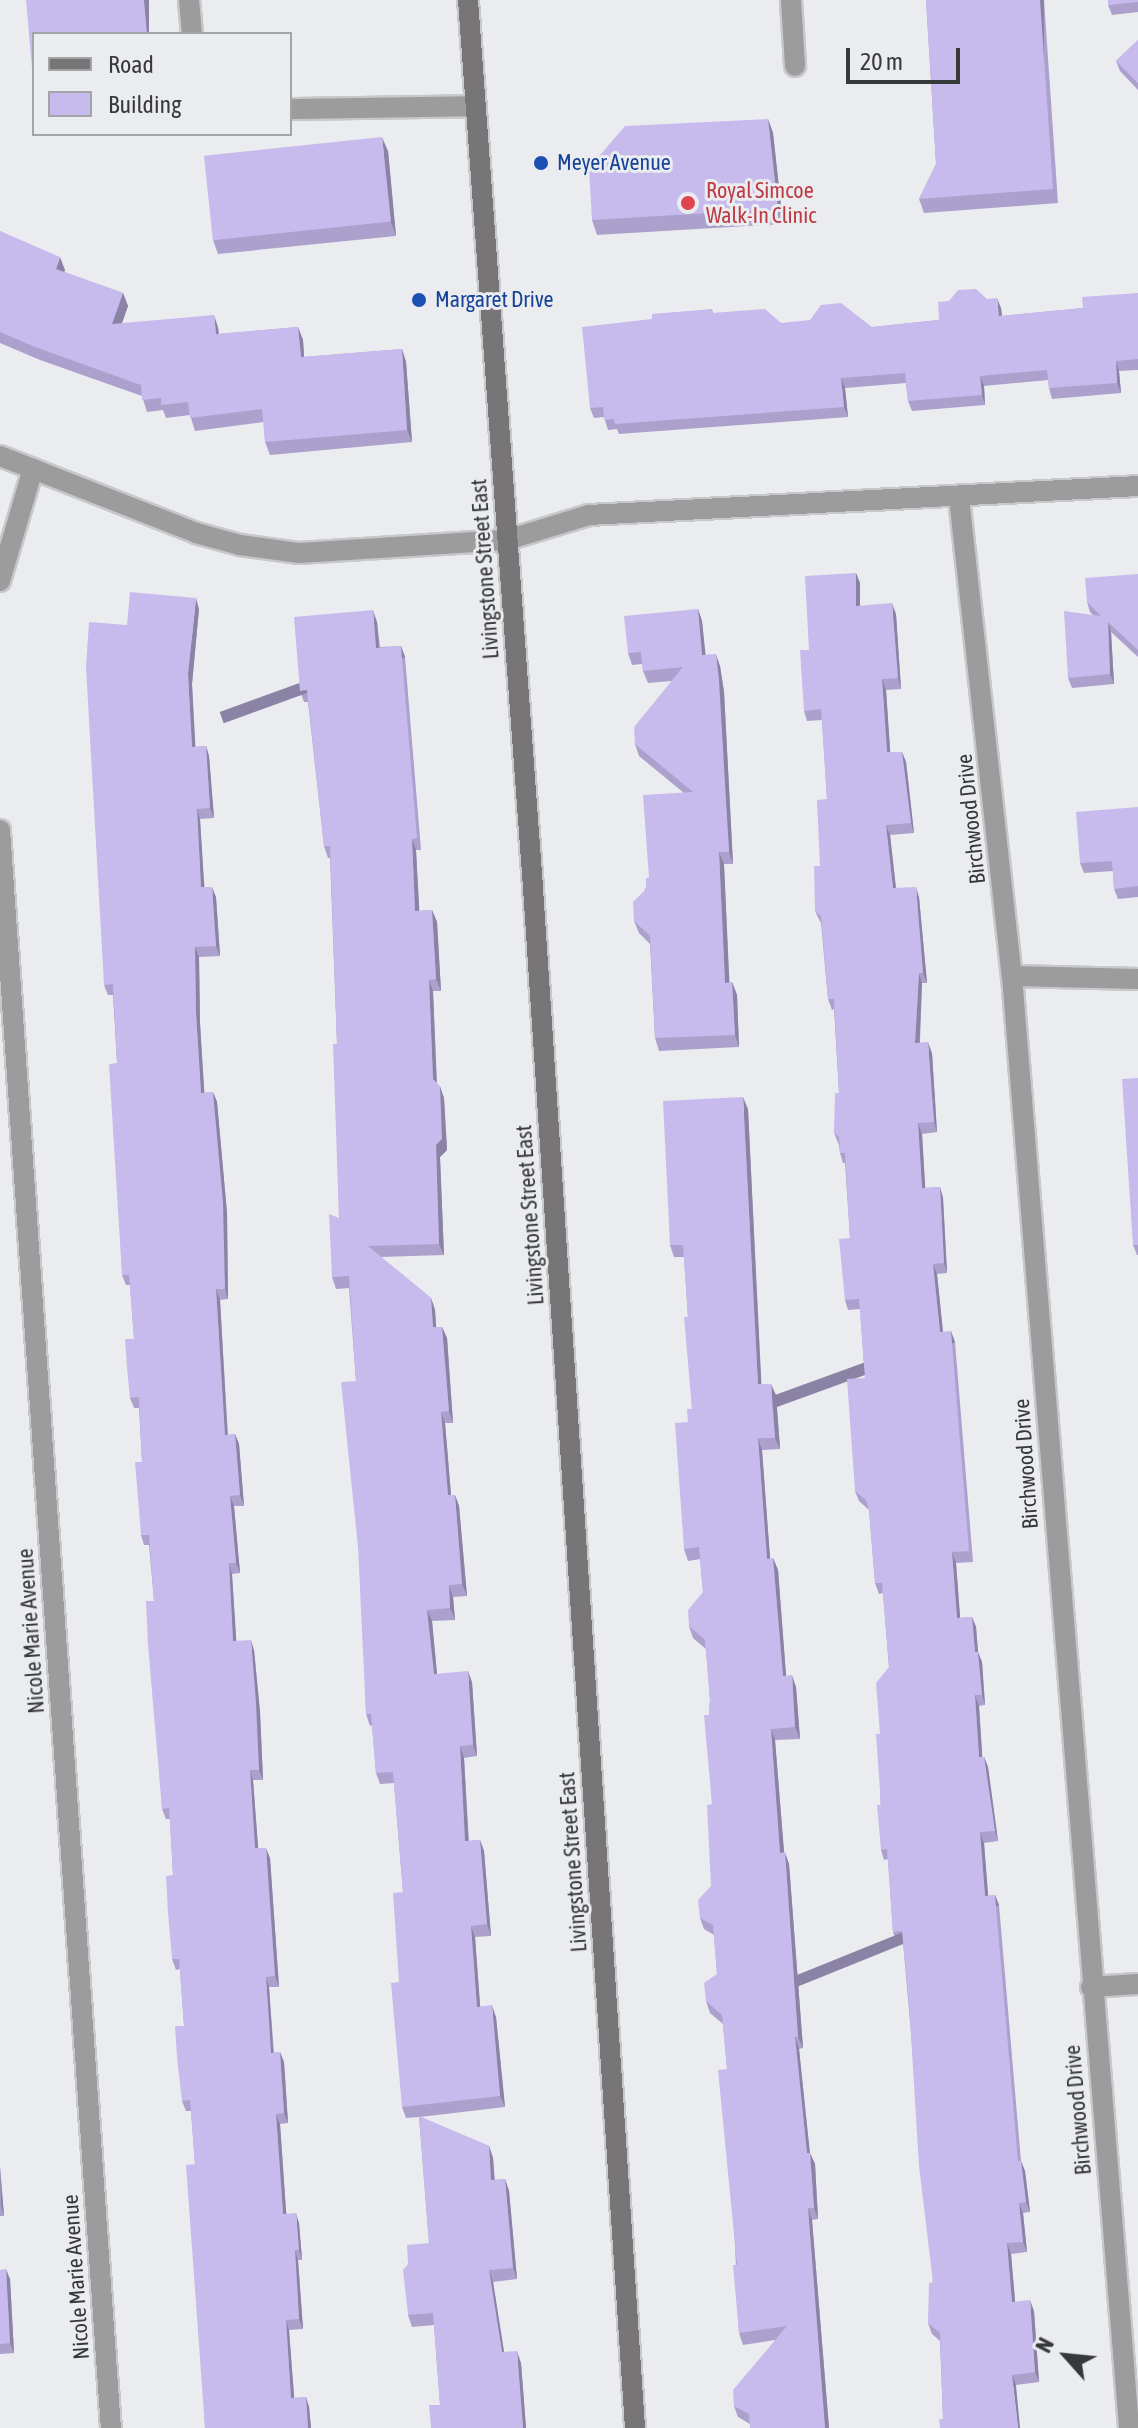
<!DOCTYPE html>
<html>
<head>
<meta charset="utf-8">
<style>
  body { margin:0 }
  #map { position:relative; width:1138px; height:2428px; overflow:hidden; background:#ebecef; font-family:"Asap Condensed",sans-serif }
  div>[style] { position:absolute }
  .roads { filter:drop-shadow(2px 0 #c7c8cb) drop-shadow(-2px 0 #c7c8cb) drop-shadow(0 2px #c7c8cb) drop-shadow(0 -2px #c7c8cb) }
  .lane>* { height:20px; margin:-10px; padding:0 10px; transform-origin:10px; border-radius:10px; background:#9d9c9c }
  .street>* { height:20px; margin:-10px; padding:0 10px; transform-origin:10px; border-radius:10px; background:#9d9c9c }
  .secondary>* { height:20px; margin:-10px; padding:0 10px; transform-origin:10px; border-radius:10px; background:#777575 }
  .wall>* { inset:0; background:#aba1cc }
  .shaded-wall>* { inset:0; background:#8b83a6; transform-origin:0 0 }
  .building>* { inset:0; background:#c7bbed; transform-origin:0 0 }
  .dots>* { width:22px; height:22px; translate:-50% -50%; box-sizing:border-box; border:4px solid #ebecef; border-radius:50% }
  span { translate:-50% -50%; white-space:nowrap; text-align:center; line-height:1.15; -webkit-text-stroke:6px #ebecef; paint-order:stroke }
  .transit-label { font-size:22px; color:#164399 }
  .left { translate:0 -50%; text-align:left }
  .health-label { font-size:22px; color:#be3a42 }
  .street-label { font-size:22px; color:#373839 }
  .legend { position:absolute; left:32px; top:32px; width:260px; height:104px; box-sizing:border-box; background:#ebecef; border:2px solid #a3a4a6; margin:0; padding:10px 14px; list-style:none; font-size:24px; color:#373839 }
  .legend li { display:flex; align-items:center; gap:16px; height:40px }
  .legend b { width:40px; border:2px solid #a3a4a6 }
  .north { position:absolute; left:1026px; top:2316px; width:80px; height:80px; -webkit-text-stroke:6px #ebecef; paint-order:stroke; rotate:297deg; font-size:22px; font-weight:700; line-height:32px; text-align:center; color:#373839 }
  .north::after { content:''; display:block; margin:auto; width:28px; height:36px; background:#373839; clip-path:polygon(50% 0,100% 100%,50% 72%,0 100%) }
  .scale { position:absolute; left:846px; top:48px; width:114px; height:36px; box-sizing:border-box; border:4px solid #373839; border-top:0; padding-left:10px; font-size:24px; line-height:28px; white-space:nowrap; color:#373839; -webkit-text-stroke:6px #ebecef; paint-order:stroke }
</style>
</head>
<body>
<div id="map">
  <div class="roads">
    <div class="lane">
      <i style="left:189px;top:0;width:34px;rotate:85deg"></i>
      <i style="left:791px;top:0;width:66px;rotate:86.5deg"></i>
      <i style="left:290px;top:109px;width:186px;rotate:-0.9deg"></i>
    </div>
    <div class="street">
      <i style="left:0;top:456px;width:211px;rotate:21.4deg"></i>
      <i style="left:196px;top:533px;width:46px;rotate:15.3deg"></i>
      <i style="left:240px;top:545px;width:60px;rotate:7.7deg"></i>
      <i style="left:299px;top:553px;width:208px;rotate:-3.6deg"></i>
      <i style="left:507px;top:540px;width:86px;rotate:-17deg"></i>
      <i style="left:589px;top:515px;width:550px;rotate:-3.02deg"></i>
      <i style="left:959px;top:498px;width:481px;rotate:83.7deg"></i>
      <i style="left:1012px;top:976px;width:1457px;rotate:85.39deg"></i>
      <i style="left:0;top:581px;width:117px;rotate:-73.6deg"></i>
      <i style="left:0;top:830px;width:1602px;rotate:86.03deg"></i>
      <i style="left:1012px;top:976px;width:126px;rotate:1.4deg"></i>
      <i style="left:1091px;top:1987px;width:47px;rotate:-3.7deg"></i>
    </div>
    <div class="secondary">
      <i style="left:468px;top:0;width:875px;rotate:85.81deg"></i>
      <i style="left:532px;top:873px;width:1558px;rotate:86.21deg"></i>
    </div>
  </div>
  <div class="wall">
    <i style="clip-path:polygon(926px 0,1044px 0,1058px 203px,924px 213px,919px 199px,936px 164px)"></i>
    <i style="clip-path:polygon(1138px 0,1138px 12px,1112px 15px,1108px 5px)"></i>
    <i style="clip-path:polygon(1138px 40px,1138px 90px,1120px 71px,1116px 61px)"></i>
    <i style="clip-path:polygon(768px 119px,773px 133px,783px 224px,597px 235px,592px 220px)"></i>
    <i style="clip-path:polygon(388px 151px,396px 236px,218px 254px,213px 240px)"></i>
    <i style="clip-path:polygon(0 231px,65px 270px,64px 272px,123px 293px,128px 306px,122px 323px,218px 327px,219px 334px,298px 327px,303px 340px,304px 357px,402px 349px,406px 362px,412px 442px,270px 455px,265px 442px,264px 422px,195px 431px,190px 415px,166px 418px,163px 410px,147px 412px,142px 396px,40px 360px,0 343px)"></i>
    <i style="clip-path:polygon(1138px 293px,1138px 370px,1119px 371px,1121px 393px,1052px 399px,1049px 388px,1048px 380px,984px 386px,985px 405px,912px 411px,908px 401px,906px 383px,845px 388px,848px 417px,619px 434px,617px 429px,608px 430px,604px 417px,594px 418px,590px 408px,652px 319px,712px 309px,713px 313px,781px 323px,872px 327px,939px 320px,987px 299px,1001px 308px,1002px 316px,1083px 308px)"></i>
    <i style="clip-path:polygon(856px 573px,860px 583px,860px 606px,896px 614px,901px 689px,886px 690px,890px 752px,902px 752px,906px 762px,914px 833px,890px 835px,896px 888px,919px 897px,927px 983px,922px 983px,920px 1043px,932px 1053px,937px 1132px,922px 1134px,925px 1188px,940px 1187px,943px 1198px,947px 1273px,937px 1274px,943px 1332px,955px 1342px,973px 1562px,956px 1563px,960px 1618px,972px 1617px,976px 1627px,978px 1652px,982px 1662px,985px 1705px,979px 1706px,982px 1757px,984px 1757px,988px 1767px,998px 1841px,984px 1843px,988px 1896px,995px 1895px,999px 1905px,1021px 2161px,1025px 2171px,1030px 2212px,1023px 2213px,1027px 2252px,1011px 2254px,1015px 2302px,1034px 2311px,1039px 2382px,1016px 2385px,943px 2419px,940px 2341px,932px 2334px,928px 2323px,933px 2282px,903px 1942px,897px 1942px,893px 1932px,888px 1859px,884px 1860px,881px 1850px,880px 1734px,889px 1667px,883px 1593px,879px 1594px,875px 1583px,869px 1510px,859px 1501px,855px 1491px,865px 1378px,860px 1309px,848px 1310px,845px 1300px,850px 1238px,845px 1163px,843px 1163px,840px 1153px,839px 1145px,834px 1133px,839px 1093px,834px 1009px,832px 1010px,828px 999px,821px 923px,815px 911px,827px 799px,822px 720px,807px 721px,804px 711px,809px 650px)"></i>
    <i style="clip-path:polygon(1138px 574px,1138px 657px,1111px 632px,1114px 684px,1072px 688px,1068px 678px,1093px 615px,1090px 612px,1087px 602px)"></i>
    <i style="clip-path:polygon(199px 609px,192px 684px,195px 747px,206px 746px,209px 756px,214px 818px,200px 819px,204px 887px,216px 897px,220px 956px,199px 957px,200px 1023px,204px 1093px,213px 1092px,217px 1102px,227px 1213px,228px 1299px,220px 1300px,228px 1435px,235px 1434px,239px 1444px,244px 1506px,234px 1506px,240px 1573px,232px 1574px,236px 1641px,254px 1650px,260px 1712px,263px 1780px,253px 1780px,258px 1848px,270px 1858px,279px 1987px,269px 1987px,274px 2053px,280px 2052px,284px 2062px,288px 2123px,280px 2124px,286px 2213px,299px 2223px,302px 2260px,298px 2260px,303px 2329px,289px 2330px,294px 2398px,306px 2397px,309px 2407px,311px 2428px,205px 2428px,195px 2164px,191px 2111px,186px 2111px,182px 2101px,184px 2026px,180px 1969px,176px 1970px,172px 1959px,173px 1875px,170px 1819px,166px 1819px,162px 1809px,154px 1601px,149px 1545px,144px 1545px,141px 1535px,142px 1462px,139px 1408px,134px 1408px,130px 1398px,134px 1339px,130px 1285px,126px 1285px,122px 1275px,117px 1063px,113px 995px,108px 995px,104px 985px)"></i>
    <i style="clip-path:polygon(698px 609px,702px 621px,705px 655px,720px 666px,724px 692px,733px 864px,724px 864px,729px 982px,732px 982px,737px 995px,739px 1047px,659px 1051px,655px 1038px,650px 944px,639px 933px,634px 921px,649px 878px,684px 793px,639px 756px,635px 744px,672px 681px,648px 683px,643px 671px,642px 664px,632px 665px,628px 653px)"></i>
    <i style="clip-path:polygon(377px 622px,380px 647px,401px 646px,405px 657px,421px 850px,416px 850px,419px 911px,432px 910px,437px 922px,441px 991px,433px 991px,437px 1083px,444px 1098px,447px 1150px,440px 1157px,444px 1255px,381px 1257px,431px 1298px,435px 1310px,436px 1327px,442px 1327px,447px 1338px,453px 1423px,445px 1423px,451px 1495px,455px 1495px,459px 1506px,467px 1596px,453px 1597px,455px 1620px,432px 1621px,437px 1674px,472px 1682px,477px 1756px,464px 1758px,469px 1841px,480px 1840px,484px 1851px,491px 1936px,475px 1937px,480px 2006px,496px 2017px,505px 2107px,420px 2117px,489px 2146px,493px 2158px,495px 2180px,505px 2179px,509px 2191px,517px 2279px,493px 2282px,504px 2352px,521px 2363px,526px 2428px,431px 2428px,440px 2405px,434px 2325px,412px 2327px,408px 2315px,429px 2243px,419px 2117px,406px 2118px,402px 2107px,399px 1982px,403px 1892px,394px 1783px,380px 1784px,376px 1773px,372px 1725px,370px 1726px,366px 1714px,356px 1381px,349px 1288px,336px 1289px,332px 1277px,339px 1218px,337px 1044px,330px 858px,328px 858px,324px 846px,308px 702px,304px 702px,300px 691px)"></i>
    <i style="clip-path:polygon(1138px 807px,1138px 897px,1118px 899px,1114px 889px,1113px 871px,1084px 873px,1080px 863px)"></i>
    <i style="clip-path:polygon(1138px 1078px,1138px 1255px,1137px 1255px,1133px 1245px)"></i>
    <i style="clip-path:polygon(748px 1109px,761px 1384px,776px 1395px,780px 1449px,762px 1450px,770px 1559px,773px 1558px,778px 1570px,786px 1676px,796px 1687px,800px 1739px,775px 1740px,784px 1852px,789px 1864px,803px 2048px,799px 2049px,810px 2153px,815px 2164px,818px 2219px,812px 2220px,829px 2428px,750px 2424px,738px 2417px,734px 2406px,775px 2340px,743px 2345px,739px 2333px,727px 2069px,723px 2024px,710px 2013px,706px 2001px,717px 1974px,714px 1935px,704px 1929px,700px 1918px,711px 1886px,712px 1804px,709px 1715px,710px 1700px,706px 1649px,693px 1638px,689px 1626px,703px 1592px,700px 1559px,688px 1561px,684px 1549px,688px 1422px,692px 1409px,688px 1317px,684px 1257px,674px 1257px,670px 1245px)"></i>
    <i style="clip-path:polygon(0 2167px,4px 2216px,0 2216px)"></i>
    <i style="clip-path:polygon(0 2270px,10px 2279px,14px 2353px,0 2354px)"></i>
  </div>
  <div class="shaded-wall">
    <i style="left:144px;top:0;width:5px;height:34px"></i>
    <i style="left:1040px;top:0;width:4px;height:189px"></i>
    <i style="clip-path:polygon(768px 119px,773px 133px,783px 224px,778px 209px)"></i>
    <i style="clip-path:polygon(382px 137px,388px 151px,396px 236px,391px 222px)"></i>
    <i style="clip-path:polygon(60px 257px,65px 270px,60px 281px,56px 269px)"></i>
    <i style="clip-path:polygon(123px 293px,128px 306px,117px 337px,112px 324px)"></i>
    <i style="clip-path:polygon(997px 298px,1001px 308px,1003px 326px,999px 316px)"></i>
    <i style="clip-path:polygon(214px 315px,218px 327px,220px 347px,216px 334px)"></i>
    <i style="clip-path:polygon(298px 327px,303px 340px,305px 370px,301px 357px)"></i>
    <i style="clip-path:polygon(402px 349px,406px 362px,412px 442px,407px 430px)"></i>
    <i style="clip-path:polygon(1116px 361px,1119px 371px,1121px 393px,1117px 383px)"></i>
    <i style="clip-path:polygon(980px 376px,984px 386px,985px 405px,982px 395px)"></i>
    <i style="clip-path:polygon(841px 378px,845px 388px,848px 417px,844px 407px)"></i>
    <i style="clip-path:polygon(856px 573px,860px 583px,860px 616px,856px 606px)"></i>
    <i style="clip-path:polygon(196px 598px,199px 609px,192px 684px,196px 757px,192px 747px,188px 674px)"></i>
    <i style="clip-path:polygon(892px 603px,896px 614px,901px 689px,898px 678px)"></i>
    <i style="clip-path:polygon(698px 609px,702px 621px,707px 668px,702px 655px)"></i>
    <i style="clip-path:polygon(373px 610px,377px 622px,380px 659px,376px 648px)"></i>
    <i style="clip-path:polygon(1108px 622px,1111px 632px,1114px 684px,1110px 674px)"></i>
    <i style="left:401px;top:646px;width:12px;height:193px;rotate:70deg"></i>
    <i style="clip-path:polygon(716px 654px,720px 666px,724px 692px,733px 864px,729px 852px)"></i>
    <i style="clip-path:polygon(882px 679px,886px 690px,891px 763px,887px 752px)"></i>
    <i style="clip-path:polygon(206px 746px,209px 756px,214px 818px,210px 808px)"></i>
    <i style="clip-path:polygon(902px 752px,906px 762px,914px 833px,911px 823px)"></i>
    <i style="clip-path:polygon(197px 809px,200px 819px,205px 897px,201px 887px)"></i>
    <i style="clip-path:polygon(886px 825px,890px 835px,897px 898px,893px 888px)"></i>
    <i style="clip-path:polygon(412px 839px,416px 850px,420px 923px,415px 911px)"></i>
    <i style="clip-path:polygon(719px 852px,724px 864px,730px 995px,725px 983px)"></i>
    <i style="clip-path:polygon(212px 887px,216px 897px,220px 956px,216px 946px)"></i>
    <i style="clip-path:polygon(916px 887px,919px 897px,927px 983px,923px 973px)"></i>
    <i style="clip-path:polygon(432px 910px,437px 922px,441px 991px,436px 979px)"></i>
    <i style="clip-path:polygon(195px 947px,199px 957px,200px 1023px,205px 1103px,201px 1093px,196px 1013px)"></i>
    <i style="clip-path:polygon(919px 973px,922px 983px,919px 1053px,915px 1043px)"></i>
    <i style="clip-path:polygon(429px 980px,433px 991px,437px 1091px,433px 1079px)"></i>
    <i style="clip-path:polygon(732px 982px,737px 995px,739px 1047px,735px 1035px)"></i>
    <i style="clip-path:polygon(928px 1042px,932px 1053px,937px 1132px,934px 1122px)"></i>
    <i style="clip-path:polygon(440px 1086px,444px 1098px,447px 1150px,440px 1157px,444px 1255px,439px 1244px,436px 1145px)"></i>
    <i style="clip-path:polygon(213px 1092px,217px 1102px,227px 1213px,228px 1299px,225px 1289px)"></i>
    <i style="clip-path:polygon(743px 1097px,748px 1109px,762px 1396px,758px 1384px)"></i>
    <i style="clip-path:polygon(918px 1123px,922px 1134px,926px 1199px,922px 1188px)"></i>
    <i style="clip-path:polygon(940px 1187px,943px 1198px,947px 1273px,944px 1263px)"></i>
    <i style="clip-path:polygon(933px 1264px,937px 1274px,944px 1342px,940px 1332px)"></i>
    <i style="clip-path:polygon(216px 1289px,220px 1300px,228px 1445px,225px 1435px)"></i>
    <i style="clip-path:polygon(431px 1298px,435px 1310px,437px 1339px,433px 1327px)"></i>
    <i style="clip-path:polygon(442px 1327px,447px 1338px,453px 1423px,449px 1411px)"></i>
    <i style="left:951px;top:1331px;width:12px;height:221px;rotate:70deg"></i>
    <i style="clip-path:polygon(771px 1384px,776px 1395px,780px 1449px,775px 1438px)"></i>
    <i style="clip-path:polygon(441px 1412px,445px 1423px,452px 1507px,448px 1495px)"></i>
    <i style="clip-path:polygon(235px 1434px,239px 1444px,244px 1506px,240px 1495px)"></i>
    <i style="clip-path:polygon(758px 1438px,762px 1450px,771px 1571px,767px 1559px)"></i>
    <i style="clip-path:polygon(455px 1495px,459px 1506px,467px 1596px,462px 1584px)"></i>
    <i style="clip-path:polygon(230px 1496px,234px 1506px,240px 1573px,236px 1563px)"></i>
    <i style="clip-path:polygon(952px 1552px,956px 1563px,961px 1629px,957px 1618px)"></i>
    <i style="clip-path:polygon(773px 1558px,778px 1570px,787px 1688px,783px 1676px)"></i>
    <i style="clip-path:polygon(229px 1563px,232px 1574px,237px 1651px,233px 1641px)"></i>
    <i style="clip-path:polygon(449px 1585px,453px 1597px,455px 1620px,450px 1608px)"></i>
    <i style="clip-path:polygon(427px 1610px,432px 1621px,438px 1685px,434px 1674px)"></i>
    <i style="clip-path:polygon(972px 1617px,976px 1627px,978px 1652px,982px 1662px,985px 1705px,982px 1695px,975px 1652px)"></i>
    <i style="clip-path:polygon(251px 1640px,254px 1650px,260px 1712px,263px 1780px,259px 1770px)"></i>
    <i style="clip-path:polygon(468px 1671px,472px 1682px,477px 1756px,473px 1745px)"></i>
    <i style="clip-path:polygon(792px 1675px,796px 1687px,800px 1739px,795px 1727px)"></i>
    <i style="clip-path:polygon(975px 1695px,979px 1706px,983px 1767px,979px 1757px)"></i>
    <i style="clip-path:polygon(771px 1729px,775px 1740px,785px 1864px,780px 1853px)"></i>
    <i style="clip-path:polygon(460px 1746px,464px 1758px,469px 1853px,465px 1841px)"></i>
    <i style="clip-path:polygon(984px 1757px,988px 1767px,998px 1841px,995px 1831px)"></i>
    <i style="clip-path:polygon(250px 1770px,253px 1780px,259px 1859px,255px 1848px)"></i>
    <i style="clip-path:polygon(980px 1832px,984px 1843px,989px 1906px,985px 1896px)"></i>
    <i style="clip-path:polygon(480px 1840px,484px 1851px,491px 1936px,487px 1924px)"></i>
    <i style="clip-path:polygon(266px 1848px,270px 1858px,279px 1987px,275px 1976px)"></i>
    <i style="clip-path:polygon(785px 1852px,789px 1864px,803px 2048px,798px 2037px)"></i>
    <i style="left:995px;top:1895px;width:11px;height:267px;rotate:68deg"></i>
    <i style="clip-path:polygon(471px 1926px,475px 1937px,481px 2018px,477px 2007px)"></i>
    <i style="clip-path:polygon(266px 1977px,269px 1987px,274px 2063px,271px 2053px)"></i>
    <i style="clip-path:polygon(492px 2005px,496px 2017px,505px 2107px,500px 2096px)"></i>
    <i style="clip-path:polygon(795px 2037px,799px 2049px,811px 2165px,807px 2153px)"></i>
    <i style="clip-path:polygon(280px 2052px,284px 2062px,288px 2123px,284px 2113px)"></i>
    <i style="clip-path:polygon(276px 2114px,280px 2124px,287px 2224px,283px 2214px)"></i>
    <i style="clip-path:polygon(489px 2146px,493px 2158px,495px 2192px,491px 2180px)"></i>
    <i style="clip-path:polygon(810px 2153px,815px 2164px,818px 2219px,814px 2208px)"></i>
    <i style="clip-path:polygon(1021px 2161px,1025px 2171px,1030px 2212px,1026px 2202px)"></i>
    <i style="clip-path:polygon(0 2167px,4px 2216px,1px 2206px)"></i>
    <i style="clip-path:polygon(505px 2179px,509px 2191px,517px 2279px,513px 2268px)"></i>
    <i style="clip-path:polygon(1019px 2203px,1023px 2213px,1027px 2252px,1023px 2242px)"></i>
    <i style="clip-path:polygon(808px 2208px,812px 2220px,829px 2428px,825px 2428px)"></i>
    <i style="clip-path:polygon(296px 2213px,299px 2223px,302px 2260px,299px 2250px)"></i>
    <i style="clip-path:polygon(1007px 2243px,1011px 2254px,1016px 2312px,1012px 2302px)"></i>
    <i style="clip-path:polygon(295px 2250px,298px 2260px,303px 2329px,299px 2319px)"></i>
    <i style="clip-path:polygon(6px 2269px,10px 2279px,14px 2353px,10px 2343px)"></i>
    <i style="clip-path:polygon(489px 2270px,493px 2282px,506px 2364px,502px 2352px)"></i>
    <i style="clip-path:polygon(1030px 2300px,1034px 2311px,1039px 2382px,1035px 2372px)"></i>
    <i style="clip-path:polygon(286px 2320px,289px 2330px,295px 2408px,291px 2398px)"></i>
    <i style="clip-path:polygon(517px 2351px,521px 2363px,526px 2428px,523px 2428px)"></i>
    <i style="clip-path:polygon(1012px 2375px,1016px 2385px,1020px 2428px,1018px 2428px)"></i>
    <i style="clip-path:polygon(306px 2397px,309px 2407px,311px 2428px,308px 2428px)"></i>
  </div>
  <div class="building">
    <i style="clip-path:polygon(26px 0,144px 0,147px 34px,34px 34px,34px 91px)"></i>
    <i style="clip-path:polygon(926px 0,1040px 0,1053px 189px,919px 199px,936px 164px)"></i>
    <i style="clip-path:polygon(1108px 0,1138px 0,1138px 2px,1108px 5px)"></i>
    <i style="clip-path:polygon(1138px 40px,1138px 83px,1116px 61px)"></i>
    <i style="clip-path:polygon(768px 119px,778px 209px,592px 220px,589px 168px,625px 126px)"></i>
    <i style="left:382px;top:137px;width:85px;height:179px;rotate:84deg"></i>
    <i style="clip-path:polygon(0 231px,60px 257px,56px 269px,123px 293px,112px 324px,214px 315px,216px 334px,298px 327px,301px 357px,402px 349px,407px 430px,265px 442px,262px 409px,190px 418px,188px 402px,161px 405px,161px 398px,142px 400px,141px 385px,35px 347px,0 332px)"></i>
    <i style="clip-path:polygon(976px 289px,987px 299px,997px 298px,999px 316px,1083px 308px,1082px 297px,1138px 293px,1138px 359px,1116px 361px,1117px 383px,1049px 388px,1047px 370px,980px 376px,982px 395px,908px 401px,905px 373px,841px 378px,844px 407px,615px 424px,614px 419px,604px 420px,603px 407px,590px 408px,582px 327px,652px 319px,652px 314px,712px 309px,712px 313px,765px 309px,781px 323px,810px 320px,821px 305px,841px 303px,872px 327px,939px 320px,938px 302px,949px 301px,958px 290px)"></i>
    <i style="clip-path:polygon(856px 573px,856px 606px,892px 603px,898px 678px,882px 679px,887px 752px,902px 752px,911px 823px,886px 825px,893px 888px,916px 887px,923px 973px,919px 973px,915px 1043px,928px 1042px,934px 1122px,918px 1123px,922px 1188px,940px 1187px,944px 1263px,933px 1264px,940px 1332px,951px 1331px,969px 1551px,952px 1552px,957px 1618px,972px 1617px,975px 1652px,978px 1652px,982px 1695px,975px 1695px,979px 1757px,984px 1757px,995px 1831px,980px 1832px,985px 1896px,995px 1895px,1018px 2161px,1021px 2161px,1026px 2202px,1019px 2203px,1023px 2242px,1007px 2243px,1012px 2302px,1030px 2300px,1035px 2372px,1012px 2375px,1018px 2428px,940px 2428px,939px 2419px,943px 2419px,940px 2333px,928px 2323px,929px 2283px,933px 2282px,919px 2166px,909px 2003px,902px 1931px,893px 1932px,887px 1849px,881px 1850px,877px 1805px,881px 1805px,876px 1734px,880px 1734px,876px 1683px,889px 1667px,882px 1583px,875px 1583px,869px 1511px,866px 1500px,855px 1491px,847px 1379px,865px 1378px,859px 1299px,845px 1300px,839px 1239px,850px 1238px,845px 1153px,840px 1153px,839px 1137px,834px 1133px,835px 1093px,839px 1093px,834px 999px,828px 999px,821px 916px,815px 911px,814px 866px,820px 866px,817px 800px,827px 799px,821px 709px,804px 711px,800px 650px,809px 650px,805px 576px)"></i>
    <i style="clip-path:polygon(1138px 574px,1138px 650px,1108px 622px,1110px 674px,1068px 678px,1064px 611px,1101px 616px,1087px 602px,1085px 578px)"></i>
    <i style="clip-path:polygon(130px 592px,196px 598px,188px 674px,192px 747px,206px 746px,210px 808px,197px 809px,201px 887px,212px 887px,216px 946px,195px 947px,196px 1013px,201px 1093px,213px 1092px,223px 1202px,225px 1289px,216px 1289px,225px 1435px,235px 1434px,240px 1495px,230px 1496px,236px 1563px,229px 1563px,233px 1641px,251px 1640px,256px 1702px,259px 1770px,250px 1770px,255px 1848px,266px 1848px,275px 1976px,266px 1977px,271px 2053px,280px 2052px,284px 2113px,276px 2114px,283px 2214px,296px 2213px,299px 2250px,295px 2250px,299px 2319px,286px 2320px,291px 2398px,306px 2397px,308px 2428px,205px 2428px,186px 2165px,195px 2164px,190px 2100px,182px 2101px,177px 2057px,175px 2026px,184px 2026px,179px 1959px,172px 1959px,168px 1913px,166px 1876px,173px 1875px,169px 1808px,162px 1809px,148px 1645px,146px 1601px,154px 1601px,149px 1535px,141px 1535px,135px 1462px,142px 1462px,139px 1397px,130px 1398px,127px 1368px,125px 1339px,134px 1339px,129px 1275px,122px 1275px,109px 1064px,117px 1063px,113px 984px,104px 985px,86px 667px,89px 622px,127px 625px)"></i>
    <i style="clip-path:polygon(698px 609px,702px 655px,716px 654px,719px 680px,729px 852px,719px 852px,725px 983px,732px 982px,735px 1035px,655px 1038px,650px 936px,634px 921px,633px 902px,646px 889px,646px 878px,649px 878px,643px 795px,693px 792px,635px 744px,634px 727px,683px 667px,643px 671px,641px 652px,628px 653px,624px 616px)"></i>
    <i style="clip-path:polygon(373px 610px,376px 648px,401px 646px,417px 838px,412px 839px,415px 911px,432px 910px,436px 979px,429px 980px,433px 1079px,440px 1086px,442px 1139px,436px 1145px,439px 1244px,368px 1246px,431px 1298px,433px 1327px,442px 1327px,449px 1411px,441px 1412px,448px 1495px,455px 1495px,462px 1584px,449px 1585px,450px 1608px,427px 1610px,434px 1674px,468px 1671px,473px 1745px,460px 1746px,465px 1841px,480px 1840px,487px 1924px,471px 1926px,477px 2007px,492px 2005px,500px 2096px,402px 2107px,391px 1983px,399px 1982px,393px 1893px,403px 1892px,393px 1772px,376px 1773px,371px 1714px,366px 1714px,358px 1547px,341px 1382px,356px 1381px,349px 1276px,332px 1277px,329px 1214px,339px 1218px,333px 1044px,337px 1044px,330px 846px,324px 846px,307px 690px,300px 691px,294px 617px)"></i>
    <i style="clip-path:polygon(1138px 807px,1138px 886px,1114px 889px,1112px 861px,1080px 863px,1076px 812px)"></i>
    <i style="clip-path:polygon(1138px 1078px,1138px 1245px,1133px 1245px,1122px 1079px)"></i>
    <i style="clip-path:polygon(743px 1097px,758px 1384px,771px 1384px,775px 1438px,758px 1438px,767px 1559px,773px 1558px,783px 1676px,792px 1675px,795px 1727px,771px 1729px,780px 1853px,785px 1852px,798px 2037px,795px 2037px,807px 2153px,810px 2153px,814px 2208px,808px 2208px,825px 2428px,750px 2428px,749px 2414px,734px 2406px,733px 2390px,787px 2326px,739px 2333px,733px 2265px,737px 2265px,718px 2070px,727px 2069px,722px 2015px,706px 2001px,704px 1983px,717px 1974px,713px 1925px,700px 1918px,698px 1900px,711px 1886px,707px 1805px,712px 1804px,704px 1715px,709px 1715px,710px 1700px,705px 1640px,689px 1626px,688px 1610px,703px 1592px,699px 1547px,684px 1549px,675px 1423px,688px 1422px,687px 1409px,692px 1409px,684px 1317px,688px 1317px,683px 1245px,670px 1245px,663px 1101px)"></i>
    <i style="clip-path:polygon(419px 2116px,489px 2146px,491px 2180px,505px 2179px,513px 2268px,489px 2270px,502px 2352px,517px 2351px,523px 2428px,431px 2428px,429px 2405px,440px 2405px,433px 2313px,408px 2315px,403px 2270px,408px 2264px,407px 2245px,429px 2243px)"></i>
    <i style="clip-path:polygon(6px 2269px,10px 2343px,0 2344px,0 2270px)"></i>
  </div>
  <div class="dots">
    <i style="left:541px;top:163px;background:#1a4fb4"></i>
    <i style="left:688px;top:203px;background:#e0444e"></i>
    <i style="left:419px;top:300px;background:#1a4fb4"></i>
  </div>
  <div class="transit-label">
    <span class="left" style="left:557px;top:163px">Meyer Avenue</span>
    <span class="left" style="left:435px;top:300px">Margaret Drive</span>
  </div>
  <div class="health-label">
    <span class="left" style="left:706px;top:203px">Royal Simcoe<br>Walk-In Clinic</span>
  </div>
  <div class="street-label">
    <span style="left:485px;top:569px;rotate:-94deg">Livingstone Street East</span>
    <span style="left:971px;top:819px;rotate:-96deg">Birchwood Drive</span>
    <span style="left:530px;top:1215px;rotate:-94deg">Livingstone Street East</span>
    <span style="left:1026px;top:1464px;rotate:-94deg">Birchwood Drive</span>
    <span style="left:31px;top:1631px;rotate:-94deg">Nicole Marie Avenue</span>
    <span style="left:573px;top:1862px;rotate:-94deg">Livingstone Street East</span>
    <span style="left:1078px;top:2110px;rotate:-95deg">Birchwood Drive</span>
    <span style="left:76px;top:2277px;rotate:-94deg">Nicole Marie Avenue</span>
  </div>
  <ul class="legend">
  <li><b style="height:10px;background:#777575"></b>Road</li>
  <li><b style="height:22px;background:#c7bbed"></b>Building</li>
  </ul>
  <div class="north">N</div>
  <div class="scale">20 m</div>
</div>
</body>
</html>
